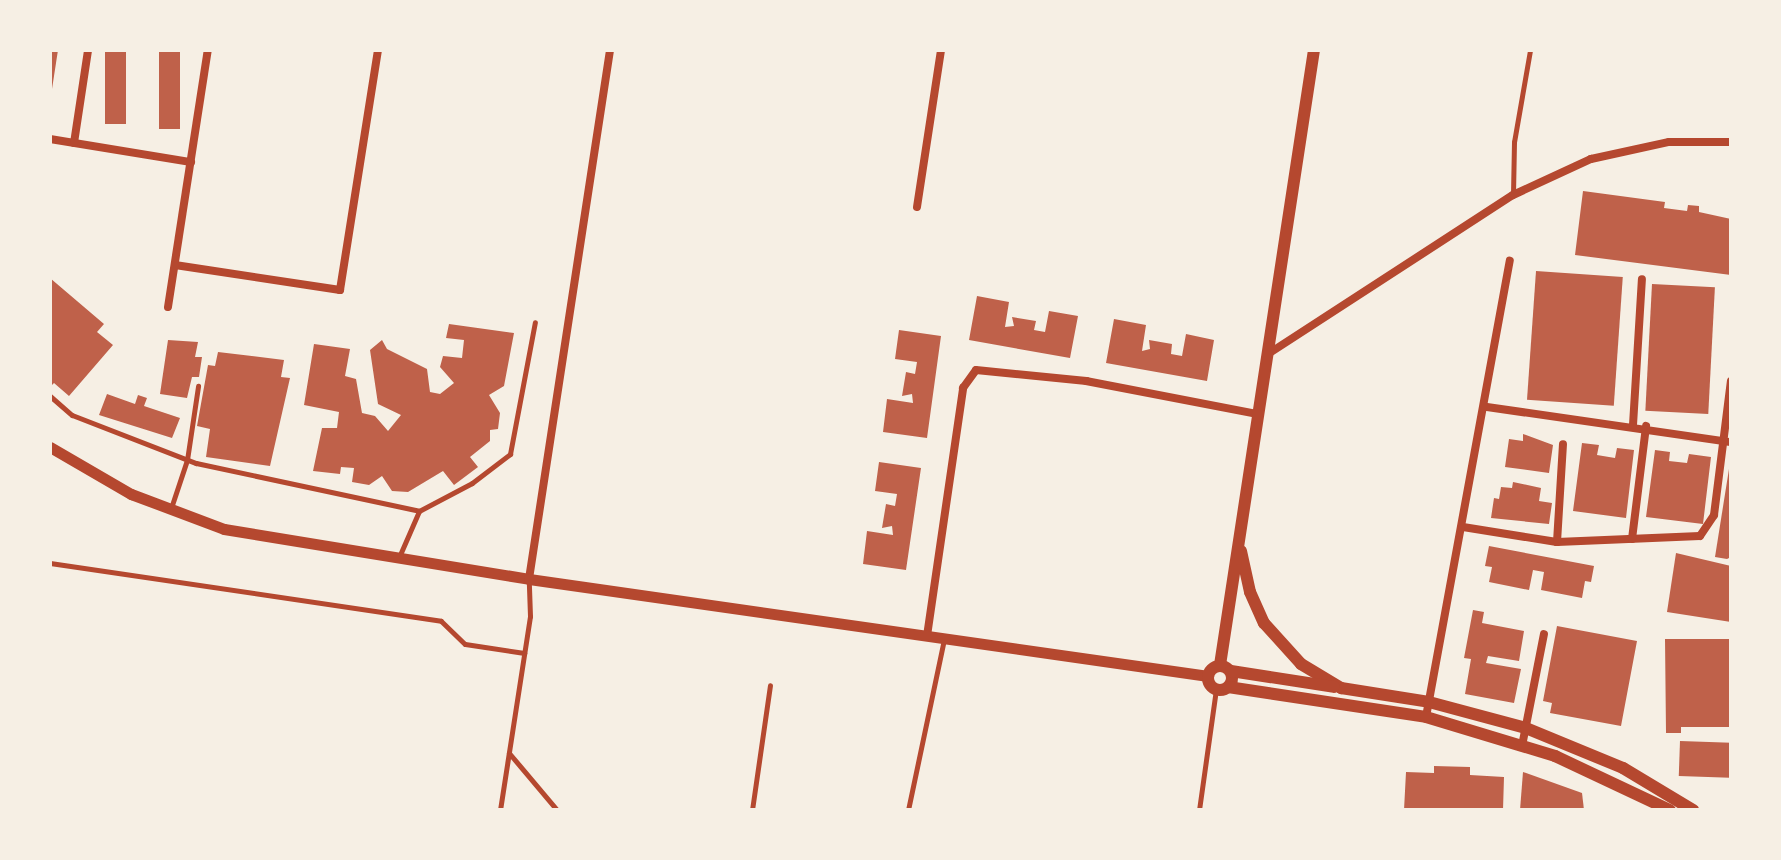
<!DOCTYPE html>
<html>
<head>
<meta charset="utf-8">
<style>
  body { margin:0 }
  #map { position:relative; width:1781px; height:860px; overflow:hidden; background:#f6efe4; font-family:Jost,sans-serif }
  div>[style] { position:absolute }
  .building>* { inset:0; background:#bf614a; transform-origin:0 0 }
  .service>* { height:5px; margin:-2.5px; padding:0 2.5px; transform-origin:2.5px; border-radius:2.5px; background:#b5482f }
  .minor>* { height:8px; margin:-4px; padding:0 4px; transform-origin:4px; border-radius:4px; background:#b5482f }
  .tertiary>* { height:11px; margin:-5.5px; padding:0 5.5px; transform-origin:5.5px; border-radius:5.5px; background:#b5482f }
  .secondary>* { height:12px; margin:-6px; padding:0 6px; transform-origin:6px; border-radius:6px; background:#b5482f }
  .secondary>.ring { margin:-6px; padding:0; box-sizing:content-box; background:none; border:12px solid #b5482f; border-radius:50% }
  span { translate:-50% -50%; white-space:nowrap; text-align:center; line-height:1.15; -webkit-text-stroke:6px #f6efe4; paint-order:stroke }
  .frame { position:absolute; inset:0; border:52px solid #f6efe4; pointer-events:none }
</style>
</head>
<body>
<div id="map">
  <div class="building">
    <i style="clip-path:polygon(50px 50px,58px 50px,52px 89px,50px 89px)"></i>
    <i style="left:105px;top:50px;width:21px;height:74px"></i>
    <i style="left:159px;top:50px;width:21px;height:79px"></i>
    <i style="clip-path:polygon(1583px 191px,1665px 202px,1664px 208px,1687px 211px,1688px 205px,1699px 206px,1699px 212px,1731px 219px,1731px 275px,1575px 255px)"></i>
    <i style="left:1536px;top:271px;width:87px;height:129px;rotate:4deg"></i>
    <i style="clip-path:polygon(50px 278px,104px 324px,97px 332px,113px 345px,69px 396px,54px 383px,50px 387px)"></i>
    <i style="left:1652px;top:284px;width:63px;height:127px;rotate:3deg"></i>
    <i style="clip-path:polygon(977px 296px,1009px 302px,1005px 327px,1014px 326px,1012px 317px,1036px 321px,1034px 330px,1045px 332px,1049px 311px,1078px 316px,1070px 358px,969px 340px)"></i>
    <i style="clip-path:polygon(1114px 319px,1146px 325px,1142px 351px,1150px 349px,1149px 340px,1172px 344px,1171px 354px,1182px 356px,1186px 334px,1214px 340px,1207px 381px,1106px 363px)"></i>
    <i style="clip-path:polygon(449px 324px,514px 333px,504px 386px,489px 395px,500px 413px,498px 429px,490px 430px,490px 441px,470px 457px,478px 467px,454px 485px,443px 471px,408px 492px,392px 491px,382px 476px,369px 485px,352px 482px,354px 468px,341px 467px,340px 474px,313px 471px,322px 428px,337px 428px,339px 412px,304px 405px,314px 344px,350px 349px,345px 376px,356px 379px,362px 413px,375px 416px,388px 431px,401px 415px,378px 404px,370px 350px,382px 340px,387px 349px,427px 369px,430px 392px,440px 394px,454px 383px,440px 367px,443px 356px,462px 358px,464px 340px,446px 338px)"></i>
    <i style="clip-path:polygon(899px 330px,941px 336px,927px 438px,883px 432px,887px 399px,913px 403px,912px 394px,902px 396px,906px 372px,915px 374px,917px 362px,895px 359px)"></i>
    <i style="clip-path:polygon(168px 340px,198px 342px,195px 357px,202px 357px,199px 377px,192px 377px,187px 398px,160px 394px)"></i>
    <i style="clip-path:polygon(218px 352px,284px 360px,281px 377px,290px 378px,270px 466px,206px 457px,210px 429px,197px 426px,208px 365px,215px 366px)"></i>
    <i style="clip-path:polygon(107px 394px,135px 404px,138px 395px,147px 398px,144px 406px,180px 418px,172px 438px,99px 415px)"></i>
    <i style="clip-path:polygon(1523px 434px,1553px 445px,1549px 473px,1505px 467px,1509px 439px,1523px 441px)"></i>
    <i style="clip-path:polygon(1582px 443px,1599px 445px,1597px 455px,1615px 458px,1617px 448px,1634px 450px,1626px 518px,1573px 511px)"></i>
    <i style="clip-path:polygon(1655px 450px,1670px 452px,1669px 461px,1687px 463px,1689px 454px,1711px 457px,1703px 524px,1646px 517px)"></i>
    <i style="clip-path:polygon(879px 462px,921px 468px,906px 570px,863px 564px,867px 531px,893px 535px,892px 526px,882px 528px,886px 504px,895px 506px,897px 494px,875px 491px)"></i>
    <i style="clip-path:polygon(1729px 469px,1731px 557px,1727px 559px,1715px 557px)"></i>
    <i style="clip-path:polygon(1513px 482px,1541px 488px,1539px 501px,1552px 503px,1549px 524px,1491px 518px,1494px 498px,1499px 499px,1501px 487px,1512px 488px)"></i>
    <i style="clip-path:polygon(1489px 546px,1594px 566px,1591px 582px,1585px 581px,1582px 598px,1541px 590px,1544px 572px,1533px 570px,1529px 590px,1489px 582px,1492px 567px,1485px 566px)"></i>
    <i style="clip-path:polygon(1676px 553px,1731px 566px,1731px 622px,1667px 612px)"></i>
    <i style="clip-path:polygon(1473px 610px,1484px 612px,1482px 623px,1524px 631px,1519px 661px,1488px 656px,1486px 663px,1521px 669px,1514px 703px,1465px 694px,1471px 659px,1464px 658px)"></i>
    <i style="clip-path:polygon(1557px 626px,1637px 641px,1621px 726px,1550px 713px,1552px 703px,1543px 701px)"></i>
    <i style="clip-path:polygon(1665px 639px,1731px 639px,1731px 727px,1681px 727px,1681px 733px,1666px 733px)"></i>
    <i style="left:1680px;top:741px;width:51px;height:35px;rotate:2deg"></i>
    <i style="clip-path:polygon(1434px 766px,1470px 767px,1470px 775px,1504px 777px,1503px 810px,1404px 810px,1406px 772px,1434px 773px)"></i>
    <i style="clip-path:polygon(1523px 772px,1582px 793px,1584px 810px,1520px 810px)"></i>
  </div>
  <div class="service">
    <i style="left:1513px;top:194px;width:52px;rotate:-88.9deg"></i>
    <i style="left:1514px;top:142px;width:93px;rotate:-80.1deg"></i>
    <i style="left:50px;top:396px;width:29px;rotate:41deg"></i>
    <i style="left:72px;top:415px;width:133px;rotate:21.2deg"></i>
    <i style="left:196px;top:463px;width:228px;rotate:12.1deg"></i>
    <i style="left:171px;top:508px;width:51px;rotate:-71.6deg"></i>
    <i style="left:187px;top:460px;width:75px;rotate:-81.5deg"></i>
    <i style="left:399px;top:557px;width:50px;rotate:-66.5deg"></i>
    <i style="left:419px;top:511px;width:60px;rotate:-27.8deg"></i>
    <i style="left:472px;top:483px;width:48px;rotate:-37.3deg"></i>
    <i style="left:510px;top:454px;width:134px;rotate:-79.3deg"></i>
    <i style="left:50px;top:563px;width:395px;rotate:8.4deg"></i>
    <i style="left:441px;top:621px;width:33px;rotate:44deg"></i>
    <i style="left:465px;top:644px;width:60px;rotate:8.7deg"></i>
    <i style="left:509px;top:753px;width:75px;rotate:49.9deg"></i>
    <i style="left:500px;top:810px;width:196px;rotate:-81.2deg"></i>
    <i style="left:530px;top:616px;width:36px;rotate:-92deg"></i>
    <i style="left:752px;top:810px;width:126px;rotate:-81.8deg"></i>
    <i style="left:908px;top:810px;width:175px;rotate:-78.1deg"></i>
    <i style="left:1199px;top:810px;width:122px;rotate:-82deg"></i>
  </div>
  <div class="minor">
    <i style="left:50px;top:139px;width:143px;rotate:9.3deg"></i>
    <i style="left:74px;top:143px;width:94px;rotate:-81.4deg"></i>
    <i style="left:917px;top:207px;width:159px;rotate:-81.3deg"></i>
    <i style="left:175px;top:265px;width:167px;rotate:8.6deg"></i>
    <i style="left:340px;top:290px;width:243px;rotate:-81deg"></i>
    <i style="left:168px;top:307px;width:260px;rotate:-81.2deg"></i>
    <i style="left:1268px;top:354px;width:292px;rotate:-33deg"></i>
    <i style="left:1513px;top:195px;width:86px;rotate:-24.8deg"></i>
    <i style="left:1591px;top:159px;width:80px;rotate:-12.3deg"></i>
    <i style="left:1669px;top:142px;width:62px"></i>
    <i style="left:1487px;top:407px;width:246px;rotate:8.2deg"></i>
    <i style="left:1633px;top:425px;width:146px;rotate:-86.5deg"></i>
    <i style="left:1463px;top:527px;width:95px;rotate:9.1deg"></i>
    <i style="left:1557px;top:542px;width:143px;rotate:-2.4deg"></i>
    <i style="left:1700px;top:536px;width:25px;rotate:-56deg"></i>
    <i style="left:1714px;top:515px;width:135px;rotate:-82.8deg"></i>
    <i style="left:1632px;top:539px;width:114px;rotate:-82.9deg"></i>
    <i style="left:1557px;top:542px;width:98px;rotate:-86.5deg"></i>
    <i style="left:529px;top:579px;width:535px;rotate:-81.29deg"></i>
    <i style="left:927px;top:636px;width:251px;rotate:-81.7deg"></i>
    <i style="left:963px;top:388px;width:22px;rotate:-54deg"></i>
    <i style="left:976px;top:370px;width:111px;rotate:5.7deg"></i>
    <i style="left:1086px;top:381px;width:175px;rotate:10.9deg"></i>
    <i style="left:1426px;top:717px;width:464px;rotate:-79.6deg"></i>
    <i style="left:1522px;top:746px;width:114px;rotate:-78.9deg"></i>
  </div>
  <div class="tertiary">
    <i style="left:50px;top:447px;width:94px;rotate:30.1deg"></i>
    <i style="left:131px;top:494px;width:99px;rotate:20.6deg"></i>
    <i style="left:224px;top:529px;width:309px;rotate:9.3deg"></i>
    <i style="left:529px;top:579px;width:686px;rotate:8.13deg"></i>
  </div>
  <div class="secondary">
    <i style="left:1241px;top:551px;width:42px;rotate:77.6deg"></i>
    <i style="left:1250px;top:592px;width:34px;rotate:66deg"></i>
    <i style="left:1264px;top:623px;width:55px;rotate:47.9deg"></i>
    <i style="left:1301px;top:664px;width:47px;rotate:31deg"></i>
    <i style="left:1341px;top:688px;width:89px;rotate:9deg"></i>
    <i style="left:1429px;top:702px;width:100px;rotate:15deg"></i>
    <i style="left:1526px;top:728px;width:105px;rotate:22.4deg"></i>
    <i style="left:1623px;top:768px;width:82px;rotate:31deg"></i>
    <i style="left:1220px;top:665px;width:622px;rotate:-81.31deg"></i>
    <i class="ring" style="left:1208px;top:666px;width:12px;height:12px"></i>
    <i style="left:1231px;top:671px;width:104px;rotate:8.8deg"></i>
    <i style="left:1228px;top:687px;width:200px;rotate:8.6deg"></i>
    <i style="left:1426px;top:717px;width:135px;rotate:16.8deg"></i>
    <i style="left:1555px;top:756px;width:127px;rotate:25.2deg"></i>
  </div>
  <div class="frame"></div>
</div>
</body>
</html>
